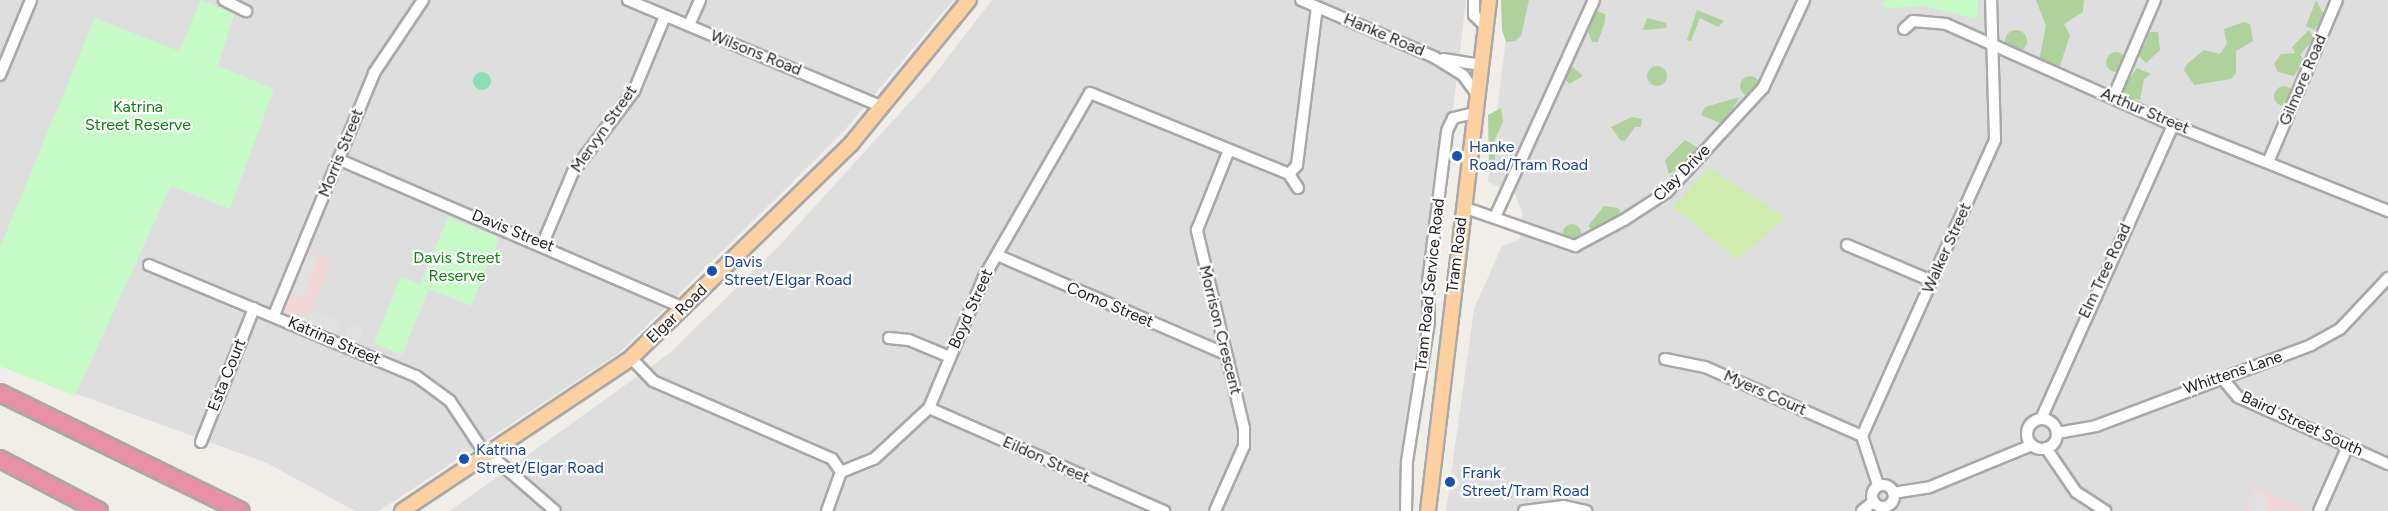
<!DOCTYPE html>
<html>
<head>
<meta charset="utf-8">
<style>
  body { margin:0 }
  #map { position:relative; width:2388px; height:511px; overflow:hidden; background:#f1ede8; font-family:Figtree,sans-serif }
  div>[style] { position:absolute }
  .residential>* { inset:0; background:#dfdede }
  .commercial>* { inset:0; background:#f2d7d8 }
  .grass>* { inset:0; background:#cfebae }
  .forest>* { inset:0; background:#afd19c }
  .round { border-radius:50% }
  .park>* { inset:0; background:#c6fac7 }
  .pitch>* { inset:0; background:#86e0b8 }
  .parking>* { inset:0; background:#e1e1e1; transform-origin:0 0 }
  .roads { filter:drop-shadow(2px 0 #a8a8a8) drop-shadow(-2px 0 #a8a8a8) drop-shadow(0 2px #a8a8a8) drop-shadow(0 -2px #a8a8a8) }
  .minor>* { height:10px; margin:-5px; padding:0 5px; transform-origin:5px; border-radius:5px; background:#fff }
  .minor>.ring { margin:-5px; padding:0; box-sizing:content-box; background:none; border:10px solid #fff; border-radius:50% }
  .major>* { height:14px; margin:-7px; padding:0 7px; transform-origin:7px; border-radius:7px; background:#fcd0a1 }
  .highway>* { height:16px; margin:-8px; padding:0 8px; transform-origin:8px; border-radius:8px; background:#e890a5 }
  .dots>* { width:16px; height:16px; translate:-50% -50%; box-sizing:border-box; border:3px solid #fff; border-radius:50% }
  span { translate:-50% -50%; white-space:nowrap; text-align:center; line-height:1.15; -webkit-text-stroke:4.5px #fff; paint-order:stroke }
  .street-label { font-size:16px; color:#212121 }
  .park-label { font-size:16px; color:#0b830e }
  .transit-label { font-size:16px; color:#164399 }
  .left { translate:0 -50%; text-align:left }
</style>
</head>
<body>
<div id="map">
  <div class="residential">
    <i style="clip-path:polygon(0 0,953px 0,844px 131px,619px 353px,379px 511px,355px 511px,267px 463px,0 366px)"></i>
    <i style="clip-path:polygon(992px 0,1466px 0,1405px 511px,450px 511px,671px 352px,777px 248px,931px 79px)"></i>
    <i style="clip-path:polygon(1511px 0,2388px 0,2388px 511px,1446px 511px,1474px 309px,1502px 246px,1520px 239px,1522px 212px,1515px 194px,1488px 182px)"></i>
  </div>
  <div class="commercial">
    <i style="clip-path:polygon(306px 249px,332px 259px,310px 313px,298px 317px,281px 310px)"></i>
    <i style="clip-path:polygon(2255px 487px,2309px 511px,2244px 511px)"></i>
  </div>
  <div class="grass">
    <i style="clip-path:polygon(1709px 168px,1786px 218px,1737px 259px,1673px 207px)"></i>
  </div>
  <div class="forest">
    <i style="clip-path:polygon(1501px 0,1529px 0,1521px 36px,1515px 41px,1506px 42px,1502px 30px)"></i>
    <i style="clip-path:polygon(2036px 0,2084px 0,2083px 12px,2064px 24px,2070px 35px,2058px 72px,2039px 61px,2046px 26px)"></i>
    <i style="clip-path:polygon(2316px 0,2324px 15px,2314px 30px,2306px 26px)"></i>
    <i style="clip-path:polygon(1697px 10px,1724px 21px,1718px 27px,1700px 18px,1691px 41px,1687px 40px)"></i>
    <i style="clip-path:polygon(1597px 11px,1605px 14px,1605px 21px,1598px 42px,1592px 42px,1585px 25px,1587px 16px)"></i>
    <i style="clip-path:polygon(1647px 18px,1666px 23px,1667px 28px,1643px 30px)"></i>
    <i style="clip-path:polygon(2244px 22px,2250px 24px,2253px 41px,2236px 51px,2236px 73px,2231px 79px,2194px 85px,2184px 70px,2187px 64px,2204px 50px,2220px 54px,2227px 44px,2224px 29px)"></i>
    <i class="round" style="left:2005px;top:30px;width:22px;height:22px"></i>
    <i style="clip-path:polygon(2309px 30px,2314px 39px,2300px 55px,2304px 60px,2294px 76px,2278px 72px,2274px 64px,2281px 54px,2295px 53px,2292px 47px)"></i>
    <i style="clip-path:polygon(2147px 32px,2158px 32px,2160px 50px,2146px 63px,2137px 54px,2146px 43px)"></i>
    <i class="round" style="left:2106px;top:52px;width:20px;height:20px"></i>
    <i style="clip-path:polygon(1570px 65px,1583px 76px,1569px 84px,1563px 77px)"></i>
    <i class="round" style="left:1647px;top:66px;width:20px;height:20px"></i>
    <i style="clip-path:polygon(2137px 68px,2151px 74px,2144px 79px,2140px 100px,2125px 97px,2122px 89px)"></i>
    <i class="round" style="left:1740px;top:76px;width:20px;height:20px"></i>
    <i class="round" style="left:2274px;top:86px;width:20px;height:20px"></i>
    <i style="clip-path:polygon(1740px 97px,1723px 124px,1701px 115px,1705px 107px)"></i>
    <i style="clip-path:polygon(1501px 108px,1503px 122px,1495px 139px,1495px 163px,1489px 165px,1488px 115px)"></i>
    <i style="clip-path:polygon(1632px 117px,1642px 119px,1641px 127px,1635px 127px,1625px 141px,1620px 140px,1611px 127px)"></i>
    <i style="clip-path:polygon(1685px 140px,1705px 152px,1669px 174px,1665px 160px)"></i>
    <i style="clip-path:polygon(1604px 206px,1618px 208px,1624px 220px,1595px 232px,1588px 226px)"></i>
    <i class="round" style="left:1563px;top:224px;width:18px;height:18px"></i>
  </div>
  <div class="park">
    <i style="clip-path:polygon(201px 0,234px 14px,218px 66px,274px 89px,230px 209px,171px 186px,75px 396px,0 366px,0 247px,95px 18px,179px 51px)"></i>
    <i style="clip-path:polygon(1885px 0,1978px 0,1977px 19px,1925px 6px,1889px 8px,1882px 6px)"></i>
    <i style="clip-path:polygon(448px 217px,499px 238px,471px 306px,429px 289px,402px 355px,374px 343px,401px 277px,420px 284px)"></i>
  </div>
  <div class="pitch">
    <i class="round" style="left:473px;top:72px;width:18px;height:18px"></i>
  </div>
  <div class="parking">
    <i style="left:307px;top:252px;width:13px;height:43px;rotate:23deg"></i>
    <i style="clip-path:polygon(316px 312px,340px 321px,335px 334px,299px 319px)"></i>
    <i class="round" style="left:345px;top:325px;width:18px;height:18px"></i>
    <i class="round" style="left:2248px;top:493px;width:20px;height:20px"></i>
  </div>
  <div class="roads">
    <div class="minor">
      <i style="left:224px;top:0;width:25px;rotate:27deg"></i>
      <i style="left:628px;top:0;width:276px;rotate:22.8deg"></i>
      <i style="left:1301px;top:0;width:145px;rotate:23.2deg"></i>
      <i style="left:1434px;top:57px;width:34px;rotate:32deg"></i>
      <i style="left:1463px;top:75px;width:24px;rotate:54deg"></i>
      <i style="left:1474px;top:0;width:15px;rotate:90deg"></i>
      <i style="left:1474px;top:15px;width:16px;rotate:45deg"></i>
      <i style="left:689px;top:25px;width:27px;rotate:-66deg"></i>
      <i style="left:1904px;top:29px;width:12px;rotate:-42deg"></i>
      <i style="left:1913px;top:21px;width:33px;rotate:5deg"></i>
      <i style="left:1946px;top:24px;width:248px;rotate:24deg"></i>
      <i style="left:2173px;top:125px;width:232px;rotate:21.8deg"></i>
      <i style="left:1443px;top:59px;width:37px;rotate:9deg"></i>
      <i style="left:0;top:75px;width:81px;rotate:-67.5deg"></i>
      <i style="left:2113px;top:98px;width:107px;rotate:-66.8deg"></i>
      <i style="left:340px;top:160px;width:374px;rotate:23.3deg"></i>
      <i style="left:2269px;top:160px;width:174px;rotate:-67deg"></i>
      <i style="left:1298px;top:188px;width:17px;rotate:-123deg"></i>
      <i style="left:1289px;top:174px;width:12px;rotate:-48deg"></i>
      <i style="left:1297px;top:165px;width:159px;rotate:-82.8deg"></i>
      <i style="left:1463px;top:207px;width:119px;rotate:19.2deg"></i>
      <i style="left:1575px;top:246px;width:55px;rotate:-28deg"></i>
      <i style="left:1624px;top:220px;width:51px;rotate:-33.1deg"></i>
      <i style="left:1667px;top:192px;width:142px;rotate:-47.3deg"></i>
      <i style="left:1763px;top:88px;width:97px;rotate:-65deg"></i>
      <i style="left:1496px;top:215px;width:236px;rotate:-65.5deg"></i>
      <i style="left:543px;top:243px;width:77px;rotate:-67.1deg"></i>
      <i style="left:573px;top:172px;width:101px;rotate:-53deg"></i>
      <i style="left:634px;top:91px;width:81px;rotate:-67.5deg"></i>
      <i style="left:1847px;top:245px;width:92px;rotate:23deg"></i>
      <i style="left:997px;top:255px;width:247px;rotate:23.4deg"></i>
      <i style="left:149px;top:265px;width:289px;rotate:22.6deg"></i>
      <i style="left:416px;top:376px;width:42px;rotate:36.3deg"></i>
      <i style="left:450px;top:401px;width:54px;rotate:56.3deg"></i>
      <i style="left:480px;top:446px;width:99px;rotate:40.9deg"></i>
      <i style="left:274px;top:315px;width:262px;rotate:-67.5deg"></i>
      <i style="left:374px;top:73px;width:88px;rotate:-56.1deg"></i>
      <i style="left:889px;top:338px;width:20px;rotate:6deg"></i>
      <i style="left:909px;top:340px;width:44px;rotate:22.5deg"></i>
      <i style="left:631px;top:358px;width:32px;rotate:46deg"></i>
      <i style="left:653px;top:381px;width:195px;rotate:23.5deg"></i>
      <i style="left:832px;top:459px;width:16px;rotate:55deg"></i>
      <i style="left:1665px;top:359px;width:41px;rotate:11.3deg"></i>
      <i style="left:1705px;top:367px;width:171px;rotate:23.7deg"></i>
      <i style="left:2222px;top:378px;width:25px;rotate:50deg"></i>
      <i style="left:2238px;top:397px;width:164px;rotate:24.1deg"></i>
      <i style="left:929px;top:408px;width:257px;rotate:23.7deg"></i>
      <i style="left:2041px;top:419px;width:322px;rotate:-65.8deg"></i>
      <i class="ring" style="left:2027px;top:419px;width:20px;height:20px"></i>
      <i style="left:2057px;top:433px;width:40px;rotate:-10deg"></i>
      <i style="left:2096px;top:426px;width:230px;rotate:-20.6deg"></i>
      <i style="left:2311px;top:345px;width:33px;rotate:-29deg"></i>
      <i style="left:2340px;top:329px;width:70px;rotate:-46.7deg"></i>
      <i style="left:201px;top:442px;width:144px;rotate:-68.4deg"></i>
      <i style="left:2046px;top:448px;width:53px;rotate:55.7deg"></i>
      <i style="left:2076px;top:492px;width:35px;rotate:33deg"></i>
      <i style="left:841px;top:472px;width:35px;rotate:-22deg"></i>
      <i style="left:874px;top:459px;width:75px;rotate:-42.8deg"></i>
      <i style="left:929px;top:408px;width:142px;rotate:-67.2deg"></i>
      <i style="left:984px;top:277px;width:212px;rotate:-60.1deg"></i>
      <i style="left:1090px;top:93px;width:215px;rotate:22.1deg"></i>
      <i class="ring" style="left:1872px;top:485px;width:12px;height:12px"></i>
      <i style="left:1878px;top:485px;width:52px;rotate:-108.1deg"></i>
      <i style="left:1862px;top:436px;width:325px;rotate:-65.8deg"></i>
      <i style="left:1995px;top:140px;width:140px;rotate:-91.6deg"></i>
      <i style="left:1893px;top:493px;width:37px;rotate:-9deg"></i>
      <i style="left:1930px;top:487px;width:110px;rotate:-22.4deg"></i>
      <i style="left:827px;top:511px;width:41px;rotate:-70.3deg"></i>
      <i style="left:1215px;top:511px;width:71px;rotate:-66deg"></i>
      <i style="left:1244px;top:446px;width:18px;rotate:-90deg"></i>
      <i style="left:1244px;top:428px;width:204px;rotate:-103.4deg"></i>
      <i style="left:1197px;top:230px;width:86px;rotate:-68.2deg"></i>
      <i style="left:1406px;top:511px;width:50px;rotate:-88.9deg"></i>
      <i style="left:1407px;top:461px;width:141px;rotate:-81deg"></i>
      <i style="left:1429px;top:322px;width:40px;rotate:-91.4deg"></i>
      <i style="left:1428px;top:282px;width:152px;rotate:-82.8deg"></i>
      <i style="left:1447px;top:131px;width:14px;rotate:-65deg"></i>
      <i style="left:1453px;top:118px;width:23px;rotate:-13deg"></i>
      <i style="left:1524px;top:511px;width:40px;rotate:-7.1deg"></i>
      <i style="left:1564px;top:506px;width:23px;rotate:13deg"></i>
      <i style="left:1862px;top:511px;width:14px;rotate:-39deg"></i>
      <i style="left:2319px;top:511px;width:71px;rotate:-66deg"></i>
    </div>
    <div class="major">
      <i style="left:402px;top:511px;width:275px;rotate:-33.7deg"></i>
      <i style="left:631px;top:358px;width:307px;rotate:-44.2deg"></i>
      <i style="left:851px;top:144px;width:186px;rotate:-50.7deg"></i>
      <i style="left:1428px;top:511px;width:515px;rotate:-83.19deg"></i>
    </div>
    <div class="highway">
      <i style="left:0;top:393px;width:268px;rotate:26.1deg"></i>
      <i style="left:0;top:459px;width:112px;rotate:27.7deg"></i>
    </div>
  </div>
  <div class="dots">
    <i style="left:1457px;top:156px;background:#1a4fb4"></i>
    <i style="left:712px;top:271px;background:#1a4fb4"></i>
    <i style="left:464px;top:459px;background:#1a4fb4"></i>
    <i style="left:1450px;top:482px;background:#1a4fb4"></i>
  </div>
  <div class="street-label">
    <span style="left:1384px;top:35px;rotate:23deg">Hanke Road</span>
    <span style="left:756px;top:53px;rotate:22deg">Wilsons Road</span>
    <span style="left:2303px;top:80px;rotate:-67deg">Gilmore Road</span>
    <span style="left:2145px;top:111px;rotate:23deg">Arthur Street</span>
    <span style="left:604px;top:129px;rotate:-55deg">Mervyn Street</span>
    <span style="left:341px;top:153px;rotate:-68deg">Morris Street</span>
    <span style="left:1682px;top:173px;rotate:-45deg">Clay Drive</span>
    <span style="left:513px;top:231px;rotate:22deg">Davis Street</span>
    <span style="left:1947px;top:248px;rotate:-66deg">Walker Street</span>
    <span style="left:1457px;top:255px;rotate:-83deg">Tram Road</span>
    <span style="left:2105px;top:271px;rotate:-65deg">Elm Tree Road</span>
    <span style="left:1430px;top:285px;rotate:-84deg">Tram Road Service Road</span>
    <span style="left:1110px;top:305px;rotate:23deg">Como Street</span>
    <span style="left:971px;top:309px;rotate:-66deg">Boyd Street</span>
    <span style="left:677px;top:314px;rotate:-44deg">Elgar Road</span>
    <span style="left:1220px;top:330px;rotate:76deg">Morrison Crescent</span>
    <span style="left:334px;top:341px;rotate:23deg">Katrina Street</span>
    <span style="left:2233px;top:373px;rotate:-19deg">Whittens Lane</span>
    <span style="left:227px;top:375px;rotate:-68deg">Esta Court</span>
    <span style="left:1765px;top:393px;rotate:24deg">Myers Court</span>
    <span style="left:2302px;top:424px;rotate:25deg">Baird Street South</span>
    <span style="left:1046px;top:460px;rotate:24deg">Eildon Street</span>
  </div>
  <div class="park-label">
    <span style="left:138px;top:116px">Katrina<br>Street Reserve</span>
    <span style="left:457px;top:267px">Davis Street<br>Reserve</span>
  </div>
  <div class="transit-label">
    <span class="left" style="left:1469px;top:156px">Hanke<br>Road/Tram Road</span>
    <span class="left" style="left:724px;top:271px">Davis<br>Street/Elgar Road</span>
    <span class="left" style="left:476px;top:459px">Katrina<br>Street/Elgar Road</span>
    <span class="left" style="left:1462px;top:482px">Frank<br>Street/Tram Road</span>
  </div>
</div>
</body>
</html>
